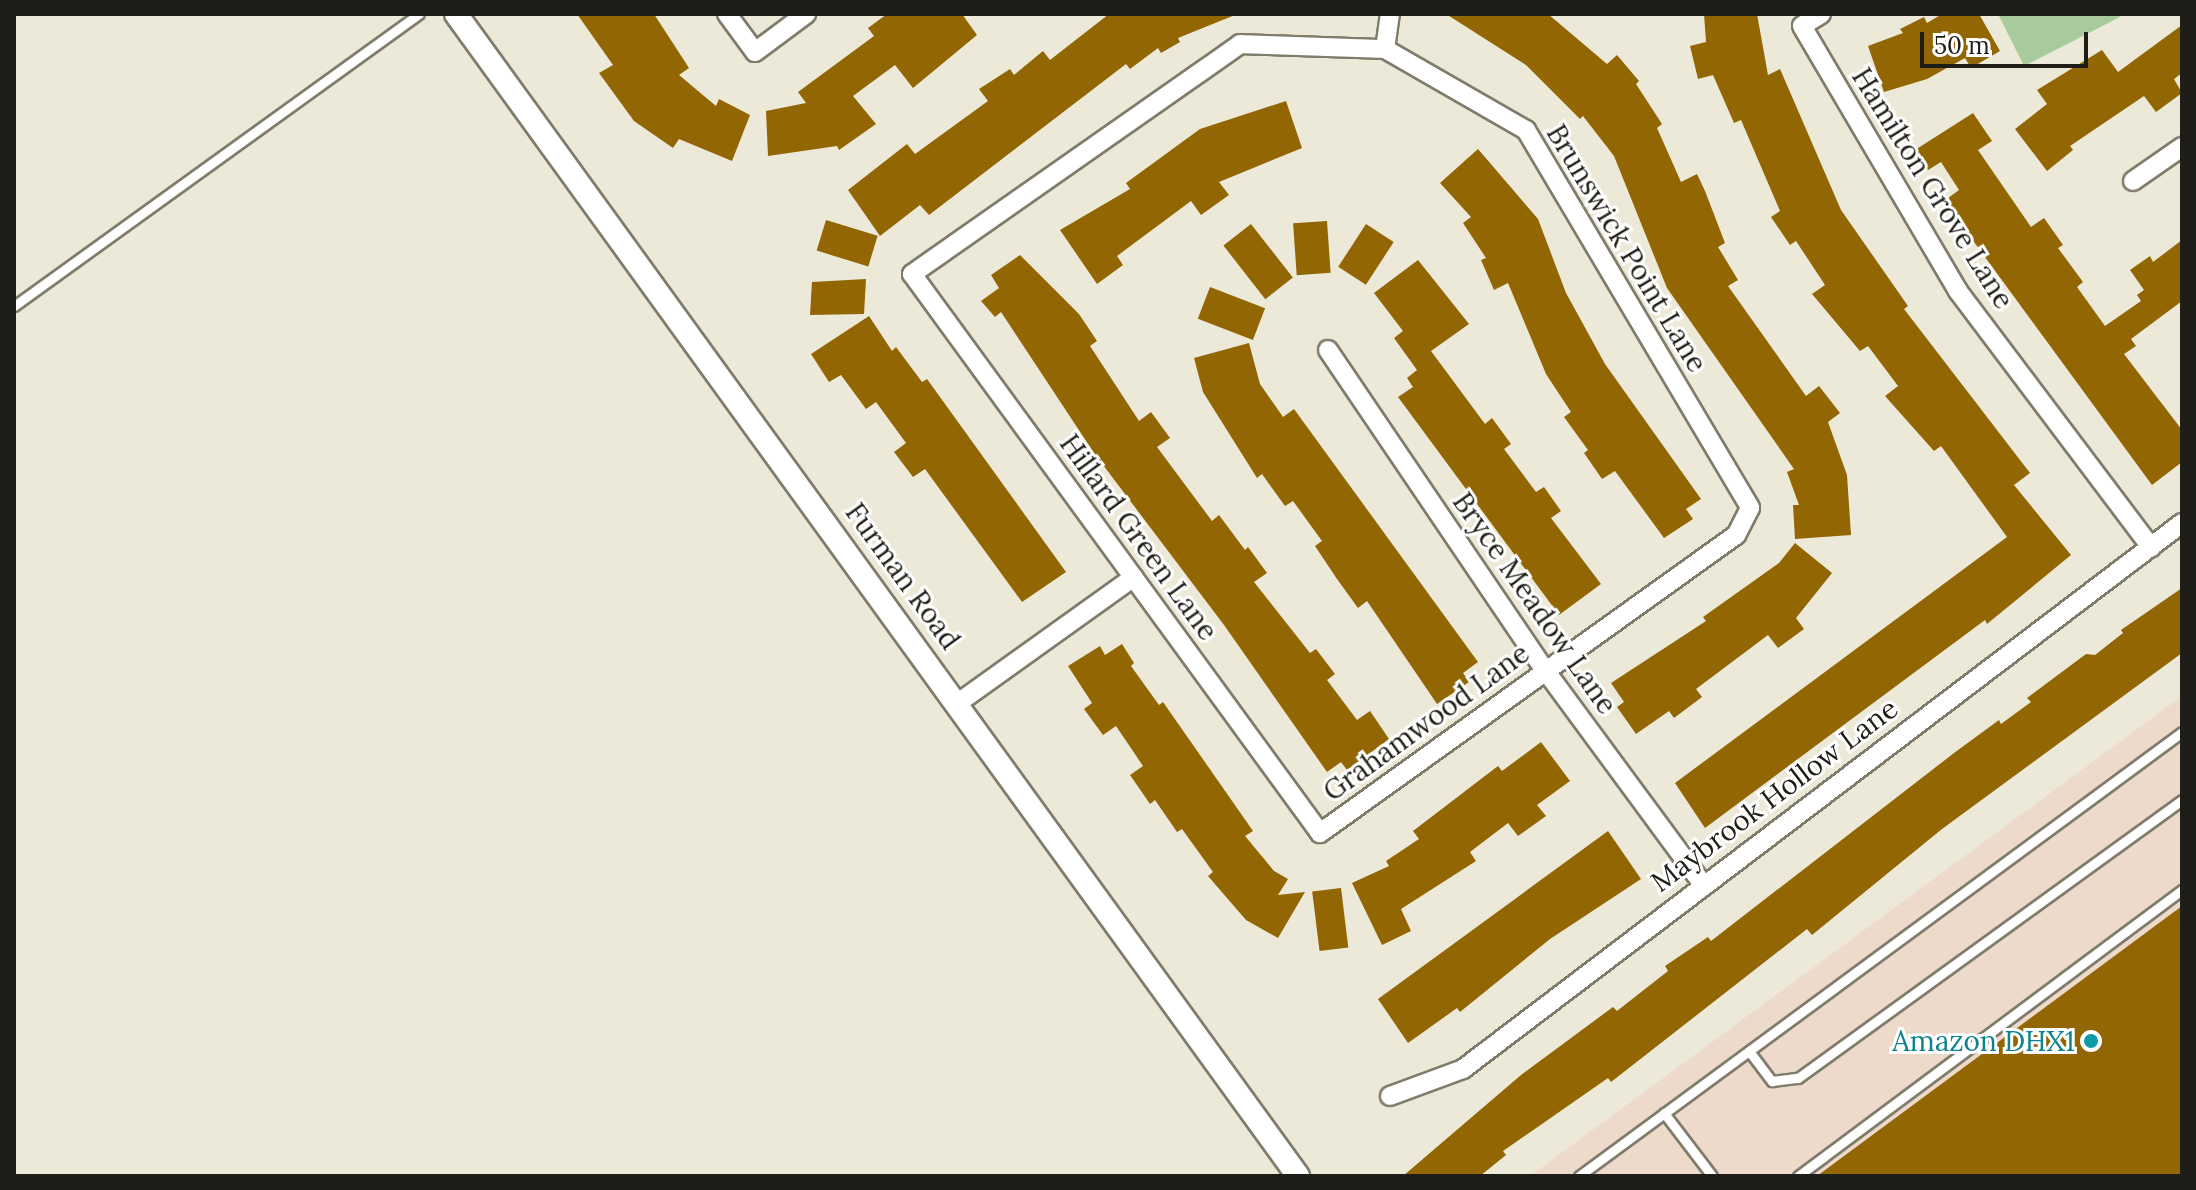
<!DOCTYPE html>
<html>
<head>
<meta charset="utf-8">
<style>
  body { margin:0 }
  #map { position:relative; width:2196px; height:1190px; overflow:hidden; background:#ede9d8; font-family:Lora,serif }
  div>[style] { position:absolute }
  .industrial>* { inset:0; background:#eedacb }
  .green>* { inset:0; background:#a8ca9c }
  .building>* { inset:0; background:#926603; transform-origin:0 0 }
  .roads { filter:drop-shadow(2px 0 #807c6c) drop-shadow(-2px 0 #807c6c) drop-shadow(0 2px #807c6c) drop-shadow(0 -2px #807c6c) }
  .service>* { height:9px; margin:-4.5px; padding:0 4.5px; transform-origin:4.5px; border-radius:4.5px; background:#fff }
  .minor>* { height:18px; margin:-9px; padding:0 9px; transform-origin:9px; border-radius:9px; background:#fff }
  .tertiary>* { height:22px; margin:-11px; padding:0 11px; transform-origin:11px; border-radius:11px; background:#fff }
  .dots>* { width:22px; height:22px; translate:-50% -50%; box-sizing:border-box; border:4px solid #fff; border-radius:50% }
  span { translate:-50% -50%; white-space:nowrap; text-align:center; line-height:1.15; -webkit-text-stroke:6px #fff; paint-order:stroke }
  .street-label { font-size:28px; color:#1f1d17 }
  .culture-label { font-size:28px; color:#0d838f }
  .right { translate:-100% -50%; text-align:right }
  .frame { position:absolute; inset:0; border:16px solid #1f1d17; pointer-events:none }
  .scale { position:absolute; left:1920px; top:32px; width:168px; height:36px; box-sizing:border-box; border:4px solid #1f1d17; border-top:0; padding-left:10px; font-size:24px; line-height:28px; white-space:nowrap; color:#1f1d17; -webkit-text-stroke:6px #fff; paint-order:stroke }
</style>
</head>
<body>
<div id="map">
  <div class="industrial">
    <i style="clip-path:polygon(2182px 696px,2182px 1176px,1530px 1176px)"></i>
  </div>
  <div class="green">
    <i style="clip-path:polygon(1998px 14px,2117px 14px,2120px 17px,2024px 66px)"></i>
  </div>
  <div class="building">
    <i style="clip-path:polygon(577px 14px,654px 14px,689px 68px,679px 75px,716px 106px,719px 99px,750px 115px,732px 161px,679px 139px,673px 148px,634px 121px,599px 73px,613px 65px)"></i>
    <i style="clip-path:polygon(887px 14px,962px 14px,977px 35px,913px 88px,895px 65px,853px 96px,876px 124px,839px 150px,837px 146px,768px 156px,766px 111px,806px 103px,798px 92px,874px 36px,868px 28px)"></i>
    <i style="clip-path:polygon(1109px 14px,1235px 15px,1178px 38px,1180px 42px,1161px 53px,1158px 48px,1130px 69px,1126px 64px,929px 215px,920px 205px,880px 236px,848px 190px,907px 144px,915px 154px,988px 101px,979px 89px,1010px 69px,1014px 75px,1043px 51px,1050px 60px)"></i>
    <i style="clip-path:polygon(1446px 14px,1548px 14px,1607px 64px,1617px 55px,1639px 81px,1636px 84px,1662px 124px,1657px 128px,1681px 182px,1697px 174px,1705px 191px,1725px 243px,1718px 247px,1738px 280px,1728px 286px,1806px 396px,1819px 386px,1840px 413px,1828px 422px,1847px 475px,1851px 535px,1795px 539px,1793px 505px,1799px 505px,1787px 472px,1794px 469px,1667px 288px,1614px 156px,1583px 116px,1580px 119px,1526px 65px)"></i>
    <i style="clip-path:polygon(1704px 14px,1757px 14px,1768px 75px,1780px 69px,1841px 210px,1908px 306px,1904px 309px,2030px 473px,2014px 485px,2071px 555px,1987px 624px,1985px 620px,1705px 828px,1675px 783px,2007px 537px,1941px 446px,1934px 451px,1885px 396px,1898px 386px,1868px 346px,1860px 351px,1812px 294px,1825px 285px,1796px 241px,1790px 245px,1771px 217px,1780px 211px,1741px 120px,1734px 123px,1713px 75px,1698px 79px,1690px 46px,1706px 42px)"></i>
    <i style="clip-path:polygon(1942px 14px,1979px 14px,2000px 51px,1971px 68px,1965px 58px,1927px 79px,1884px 92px,1868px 46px,1903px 33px,1900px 29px,1924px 17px,1927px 23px)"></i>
    <i style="clip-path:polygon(2182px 25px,2182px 73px,2174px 79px,2182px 93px,2156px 112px,2144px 96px,2070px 146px,2073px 150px,2047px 171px,2015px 129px,2047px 104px,2037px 90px,2102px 50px,2118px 72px)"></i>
    <i style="clip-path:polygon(1286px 101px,1302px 148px,1219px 182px,1229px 195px,1201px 215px,1191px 201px,1117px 256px,1123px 265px,1097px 284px,1060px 230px,1130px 189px,1126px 183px,1200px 129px)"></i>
    <i style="clip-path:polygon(1973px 113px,1992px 141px,1978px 150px,2031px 227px,2044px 218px,2063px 245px,2058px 248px,2083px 282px,2077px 287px,2105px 326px,2141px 301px,2137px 295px,2144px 290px,2130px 270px,2150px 256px,2153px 262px,2182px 240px,2182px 301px,2131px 339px,2136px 346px,2124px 354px,2182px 430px,2182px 462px,2152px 485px,1944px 201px,1959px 190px,1941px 162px,1928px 170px,1915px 150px)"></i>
    <i style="clip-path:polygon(1478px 149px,1538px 219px,1566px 293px,1605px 364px,1701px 499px,1686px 509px,1693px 519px,1664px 538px,1615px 471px,1602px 479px,1584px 453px,1588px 450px,1564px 417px,1571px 412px,1546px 374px,1508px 283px,1494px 290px,1481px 260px,1486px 258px,1463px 223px,1471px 217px,1440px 183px)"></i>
    <i style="left:826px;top:220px;width:54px;height:32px;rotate:17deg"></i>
    <i style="left:1327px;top:221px;width:52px;height:34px;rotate:86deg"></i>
    <i style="left:1251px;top:224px;width:68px;height:35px;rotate:52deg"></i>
    <i style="left:1366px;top:224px;width:33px;height:51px;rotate:33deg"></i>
    <i style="clip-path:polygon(1020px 255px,1079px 314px,1097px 341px,1090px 346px,1139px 421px,1151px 412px,1170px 438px,1157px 447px,1212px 521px,1219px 515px,1245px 550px,1248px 547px,1267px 573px,1254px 582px,1310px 653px,1316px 649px,1335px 674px,1327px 680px,1357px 720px,1370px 711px,1389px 739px,1347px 770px,1341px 762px,1327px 772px,1224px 625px,1094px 453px,1001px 312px,995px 317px,981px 301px,999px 288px,991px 275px)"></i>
    <i style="clip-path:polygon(1418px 260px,1469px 324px,1431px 351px,1485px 424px,1492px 418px,1511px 444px,1504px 449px,1536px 492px,1544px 487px,1561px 511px,1551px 518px,1601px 584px,1559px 615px,1398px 397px,1413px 387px,1407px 378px,1417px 370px,1394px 338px,1403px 331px,1374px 293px)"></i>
    <i style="clip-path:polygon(866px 279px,864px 314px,810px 315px,812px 282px)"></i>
    <i style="left:1210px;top:287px;width:59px;height:34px;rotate:21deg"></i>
    <i style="clip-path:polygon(869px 316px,892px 351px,896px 347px,922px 382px,927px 379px,1066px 572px,1022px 602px,925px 469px,913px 477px,894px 452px,906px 443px,876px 402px,866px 409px,841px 375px,829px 382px,811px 354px)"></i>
    <i style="clip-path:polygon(1249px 343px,1260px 384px,1283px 417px,1294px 409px,1478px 662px,1463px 673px,1469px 682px,1437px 704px,1367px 601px,1358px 608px,1337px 579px,1315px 546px,1322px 541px,1293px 501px,1285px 506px,1262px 474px,1257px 478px,1203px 392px,1194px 358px)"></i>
    <i style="clip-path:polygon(1795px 543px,1832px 573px,1796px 618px,1804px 629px,1778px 648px,1768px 635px,1696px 689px,1702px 697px,1674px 718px,1669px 711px,1636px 734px,1617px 707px,1624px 702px,1611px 683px,1706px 621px,1703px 617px,1779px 563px)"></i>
    <i style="clip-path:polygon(2182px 588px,2182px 653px,1942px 829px,1812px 935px,1807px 929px,1611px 1082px,1608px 1078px,1503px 1151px,1506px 1155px,1480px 1176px,1403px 1176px,1521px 1075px,1613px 1007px,1617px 1011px,1668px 971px,1665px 966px,1708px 937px,1711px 941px,1954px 753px,1999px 720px,2001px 724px,2031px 702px,2027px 698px,2086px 654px,2095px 655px,2123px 633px,2121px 630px)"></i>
    <i style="clip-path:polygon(1122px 644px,1134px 663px,1131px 666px,1159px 705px,1163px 702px,1253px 831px,1245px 836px,1274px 871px,1288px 879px,1278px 895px,1305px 892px,1278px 938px,1246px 920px,1208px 876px,1213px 872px,1182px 829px,1177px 832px,1155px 800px,1150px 804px,1130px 775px,1143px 766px,1116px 726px,1103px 735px,1084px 709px,1092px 703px,1068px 666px,1100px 646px,1105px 655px)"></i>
    <i style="clip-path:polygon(1541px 742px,1570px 781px,1537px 805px,1546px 816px,1518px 836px,1508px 823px,1470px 852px,1476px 861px,1401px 909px,1411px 931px,1382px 945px,1352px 883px,1389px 866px,1386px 861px,1419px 839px,1413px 831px,1498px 766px,1502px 771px)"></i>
    <i style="clip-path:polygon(1608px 831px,1641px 879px,1550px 939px,1460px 1012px,1457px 1008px,1408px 1043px,1378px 999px)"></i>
    <i style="left:1341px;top:888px;width:60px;height:29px;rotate:83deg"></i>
    <i style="clip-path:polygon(2182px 906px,2182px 1176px,1817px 1176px)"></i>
  </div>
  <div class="roads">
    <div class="service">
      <i style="left:14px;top:306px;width:499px;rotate:-35.8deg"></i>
      <i style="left:1749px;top:1051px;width:38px;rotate:53deg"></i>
      <i style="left:1772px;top:1081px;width:26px;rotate:-7deg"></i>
      <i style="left:1798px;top:1078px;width:474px;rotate:-35.9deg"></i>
      <i style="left:1664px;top:1113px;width:79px;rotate:52.7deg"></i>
      <i style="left:1579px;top:1176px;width:749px;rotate:-36.36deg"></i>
      <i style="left:1798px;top:1176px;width:479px;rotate:-36.7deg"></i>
    </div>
    <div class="minor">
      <i style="left:727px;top:14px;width:47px;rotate:53.6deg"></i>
      <i style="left:755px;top:52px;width:64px;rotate:-36.7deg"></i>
      <i style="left:1821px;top:14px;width:22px;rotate:148deg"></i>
      <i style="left:1802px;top:26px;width:308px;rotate:59.5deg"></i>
      <i style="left:1958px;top:291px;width:321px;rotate:53deg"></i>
      <i style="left:1240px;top:44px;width:145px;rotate:2deg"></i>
      <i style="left:1385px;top:49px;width:163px;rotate:29.9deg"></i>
      <i style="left:1526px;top:130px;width:439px;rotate:59.3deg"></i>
      <i style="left:1750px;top:508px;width:30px;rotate:117deg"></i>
      <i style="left:1736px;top:535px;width:512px;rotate:144.38deg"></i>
      <i style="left:1320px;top:833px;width:692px;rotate:-126.12deg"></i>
      <i style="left:912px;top:274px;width:401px;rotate:-35deg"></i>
      <i style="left:1385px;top:49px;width:35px;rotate:-82deg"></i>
      <i style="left:2133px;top:181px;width:60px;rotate:-34.8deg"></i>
      <i style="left:1328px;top:350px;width:387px;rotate:55.9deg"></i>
      <i style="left:1545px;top:670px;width:265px;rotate:53.6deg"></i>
      <i style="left:958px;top:703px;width:216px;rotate:-35.6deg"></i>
      <i style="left:1390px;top:1096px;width:78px;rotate:-20.3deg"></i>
      <i style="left:1463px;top:1069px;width:903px;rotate:-37.21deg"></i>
    </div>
    <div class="tertiary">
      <i style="left:456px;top:14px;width:1435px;rotate:54.07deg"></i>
    </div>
  </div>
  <div class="dots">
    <i style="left:2091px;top:1041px;background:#0f9aa8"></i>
  </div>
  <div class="street-label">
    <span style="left:1933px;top:188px;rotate:58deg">Hamilton Grove Lane</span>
    <span style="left:1627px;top:248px;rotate:59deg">Brunswick Point Lane</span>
    <span style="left:1139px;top:537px;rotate:54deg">Hillard Green Lane</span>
    <span style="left:903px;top:576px;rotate:54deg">Furman Road</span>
    <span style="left:1535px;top:603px;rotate:55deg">Bryce Meadow Lane</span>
    <span style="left:1426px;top:722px;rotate:-36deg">Grahamwood Lane</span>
    <span style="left:1774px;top:795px;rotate:-37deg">Maybrook Hollow Lane</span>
  </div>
  <div class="culture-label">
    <span class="right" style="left:2075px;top:1041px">Amazon DHX1</span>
  </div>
  <div class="frame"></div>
  <div class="scale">50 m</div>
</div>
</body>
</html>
